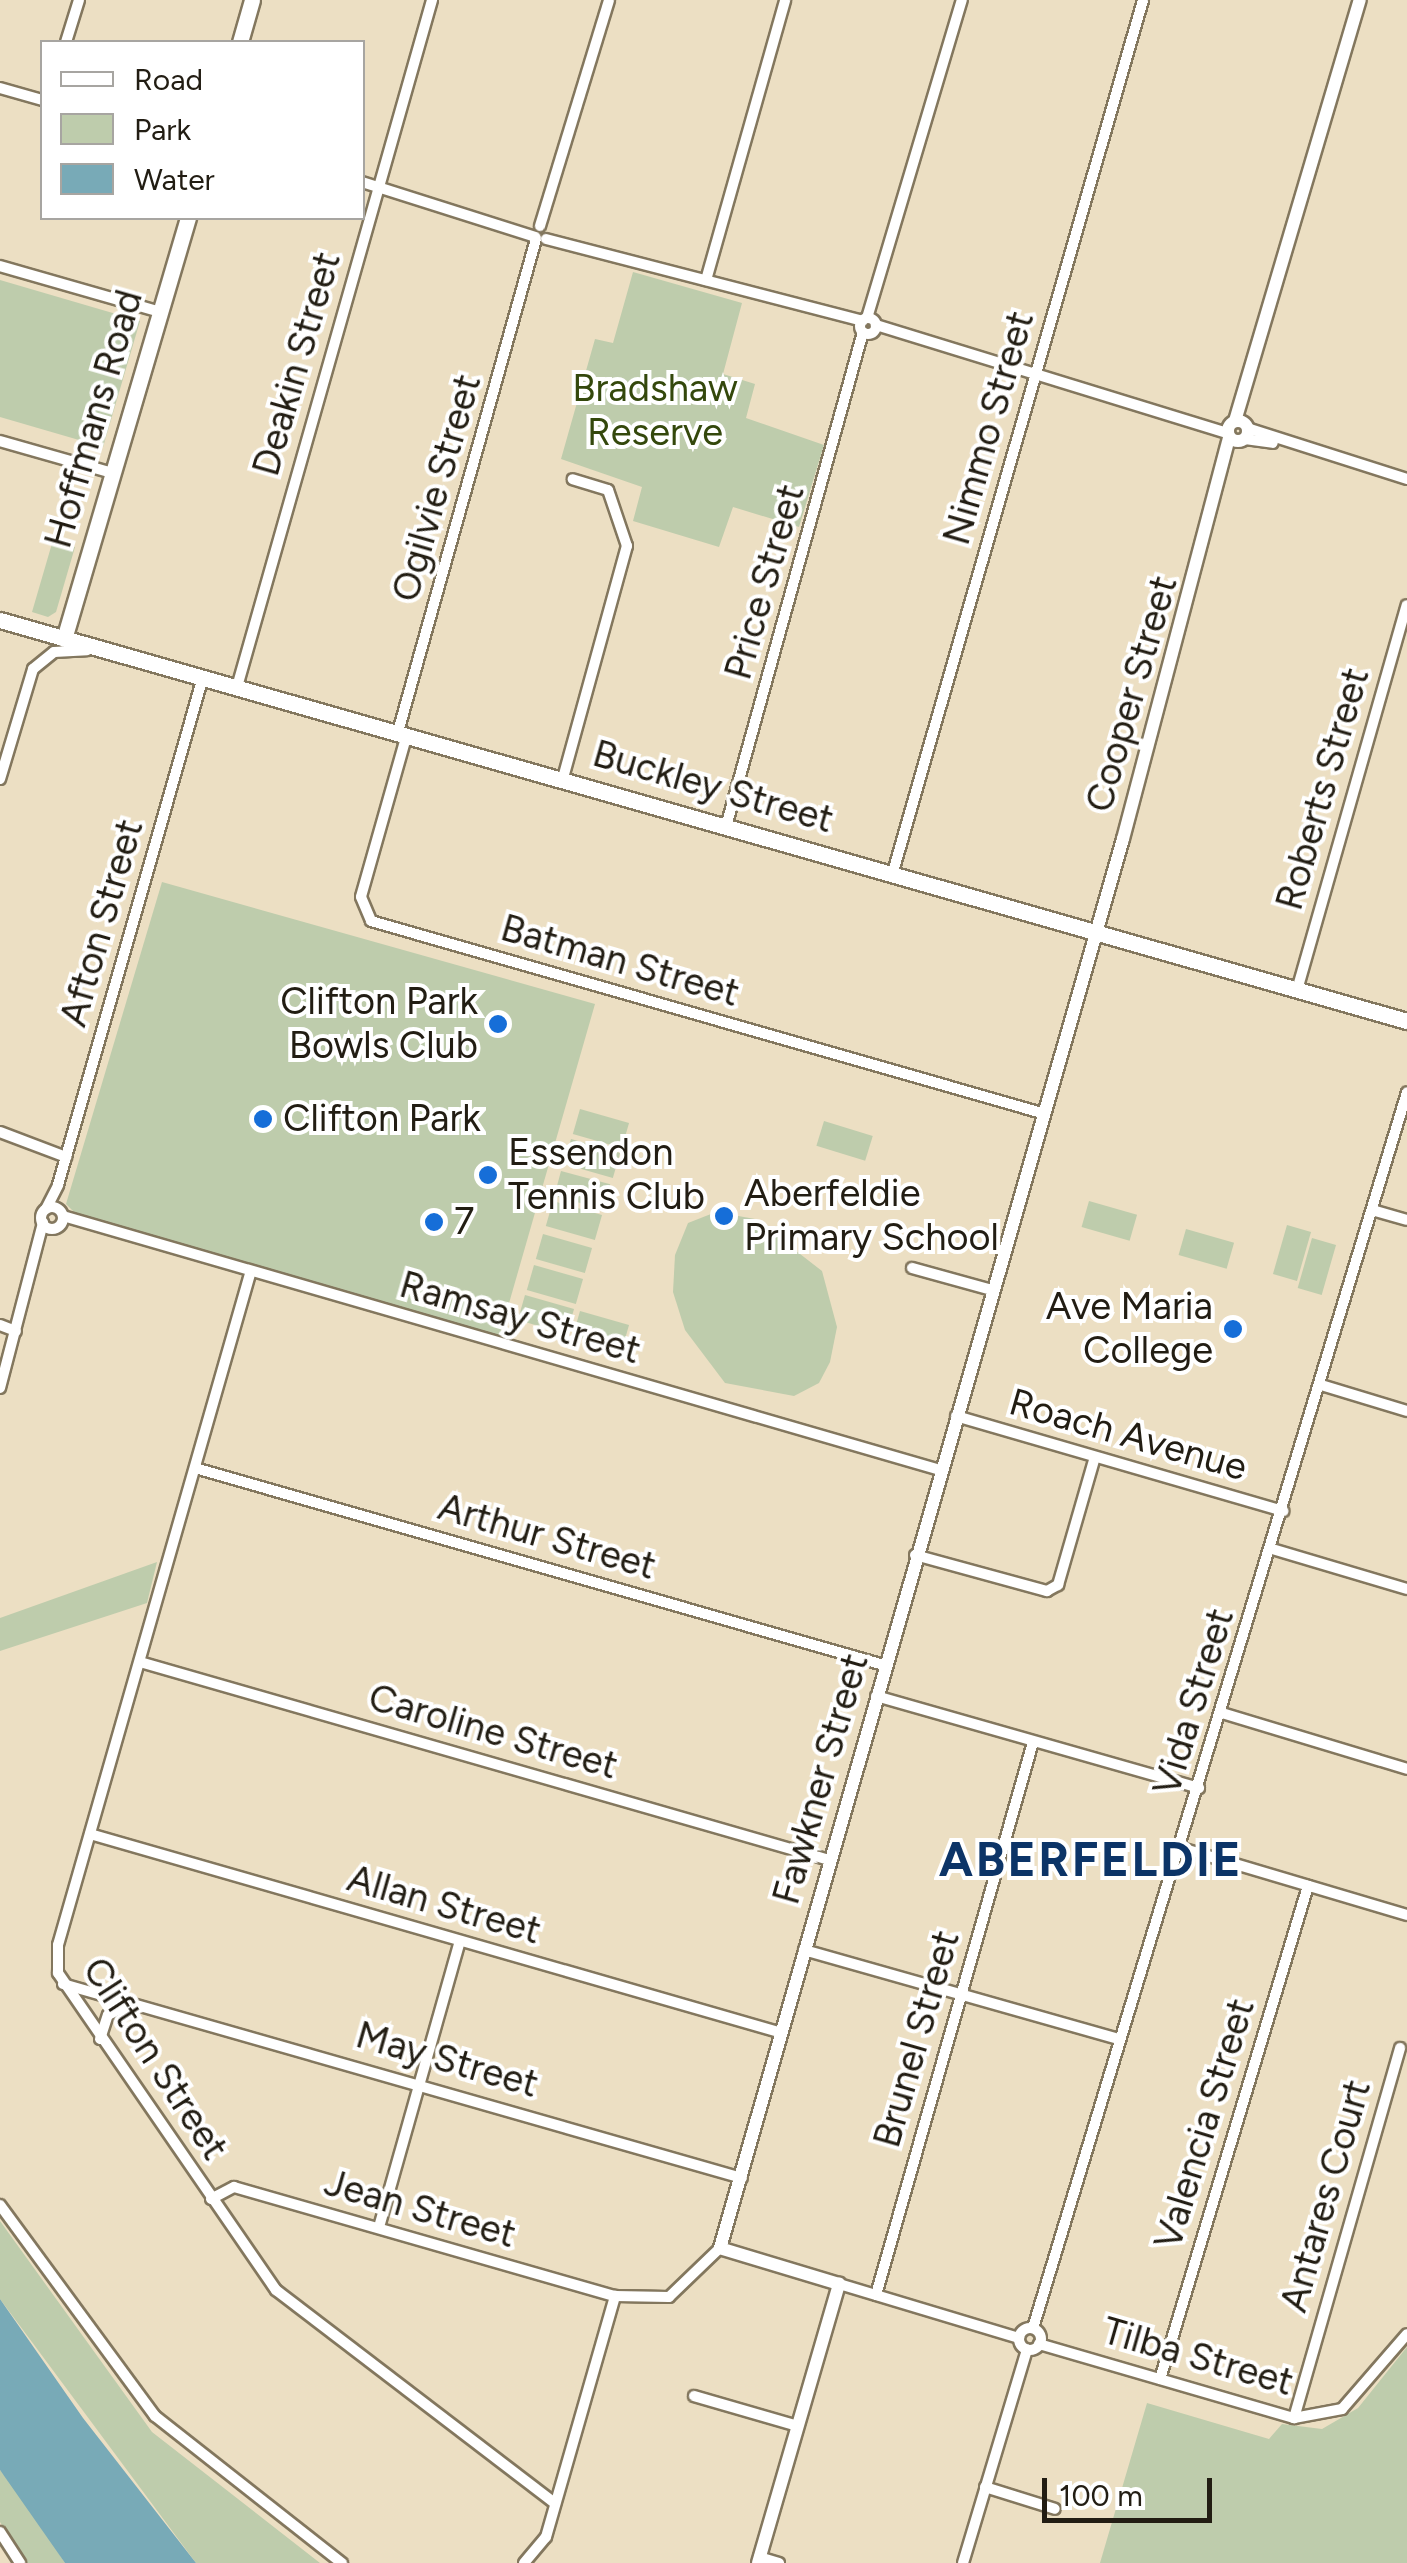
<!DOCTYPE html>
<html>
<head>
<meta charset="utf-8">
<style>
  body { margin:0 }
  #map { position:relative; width:1407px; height:2563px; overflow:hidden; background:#ecdfc3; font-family:Figtree,sans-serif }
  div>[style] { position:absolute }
  .green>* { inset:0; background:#beccac; transform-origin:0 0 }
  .water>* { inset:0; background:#78aab7 }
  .roads { filter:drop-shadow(2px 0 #83775e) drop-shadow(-2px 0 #83775e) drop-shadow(0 2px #83775e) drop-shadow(0 -2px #83775e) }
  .minor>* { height:10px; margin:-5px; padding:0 5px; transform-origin:5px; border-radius:5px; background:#fff }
  .minor>.ring { margin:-5px; padding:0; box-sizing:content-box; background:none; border:10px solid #fff; border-radius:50% }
  .tertiary>* { height:12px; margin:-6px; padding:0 6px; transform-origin:6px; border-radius:6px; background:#fff }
  .tertiary>.ring { margin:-6px; padding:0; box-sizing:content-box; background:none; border:12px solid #fff; border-radius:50% }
  .secondary>* { height:15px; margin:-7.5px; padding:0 7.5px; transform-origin:7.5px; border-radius:7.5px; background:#fff }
  .dots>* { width:28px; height:28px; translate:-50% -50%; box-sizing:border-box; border:5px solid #fff; border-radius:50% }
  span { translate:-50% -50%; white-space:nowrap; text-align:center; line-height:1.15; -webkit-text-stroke:8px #fff; paint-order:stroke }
  .street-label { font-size:38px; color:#221d13 }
  .park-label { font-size:38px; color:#34480c }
  .poi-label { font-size:38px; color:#221d13 }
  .right { translate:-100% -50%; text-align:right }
  .left { translate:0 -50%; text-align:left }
  .district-label { font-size:48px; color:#0c3467; font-weight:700; letter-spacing:2.5px }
  .legend { position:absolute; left:40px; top:40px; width:325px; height:180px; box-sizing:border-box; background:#fff; border:2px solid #a7a5a1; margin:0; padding:12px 18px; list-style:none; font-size:30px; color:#221d13 }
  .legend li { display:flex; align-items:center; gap:20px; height:50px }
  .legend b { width:50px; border:2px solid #a7a5a1 }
  .scale { position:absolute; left:1042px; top:2478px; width:170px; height:45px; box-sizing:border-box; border:5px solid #221d13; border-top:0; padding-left:12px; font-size:30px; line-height:35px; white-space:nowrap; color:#221d13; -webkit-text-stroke:8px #fff; paint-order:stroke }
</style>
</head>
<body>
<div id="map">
  <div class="green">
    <i style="clip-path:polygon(633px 272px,742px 303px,723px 374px,755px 384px,746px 418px,824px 445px,799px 527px,733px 507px,719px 547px,633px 521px,642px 487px,561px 459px,595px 339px,613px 343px)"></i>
    <i style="clip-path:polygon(0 280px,140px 321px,103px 447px,0 417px)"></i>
    <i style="clip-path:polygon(53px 540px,75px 547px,56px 612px,48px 617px,32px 612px)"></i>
    <i style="clip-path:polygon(162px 882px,595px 1004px,499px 1338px,75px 1213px,66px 1204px)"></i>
    <i style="left:580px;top:1109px;width:51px;height:26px;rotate:16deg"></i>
    <i style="left:824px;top:1121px;width:51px;height:26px;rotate:17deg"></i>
    <i style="left:571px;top:1139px;width:51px;height:26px;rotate:16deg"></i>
    <i style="left:561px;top:1171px;width:51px;height:26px;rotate:15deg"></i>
    <i style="left:553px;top:1201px;width:51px;height:26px;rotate:16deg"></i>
    <i style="left:1089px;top:1201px;width:50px;height:27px;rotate:16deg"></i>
    <i style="clip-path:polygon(716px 1212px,755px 1219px,822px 1271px,837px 1327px,830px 1362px,819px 1383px,794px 1396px,725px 1383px,685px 1330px,673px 1292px,675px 1255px,688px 1223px)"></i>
    <i style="left:1287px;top:1225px;width:25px;height:51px;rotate:16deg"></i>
    <i style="left:1186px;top:1229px;width:50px;height:27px;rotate:16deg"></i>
    <i style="left:543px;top:1234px;width:51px;height:26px;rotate:16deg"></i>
    <i style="left:1312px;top:1238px;width:25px;height:52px;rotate:16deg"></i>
    <i style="left:534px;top:1265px;width:51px;height:26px;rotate:16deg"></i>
    <i style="left:525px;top:1295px;width:51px;height:26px;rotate:16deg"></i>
    <i style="left:580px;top:1311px;width:51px;height:26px;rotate:16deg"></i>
    <i style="clip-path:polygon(157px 1562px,147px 1603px,0 1651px,0 1618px)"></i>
    <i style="clip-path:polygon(0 2221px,152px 2432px,320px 2563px,196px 2563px,0 2299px)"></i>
    <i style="clip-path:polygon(1407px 2347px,1407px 2563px,1100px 2563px,1147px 2403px,1269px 2439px,1282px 2424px,1322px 2429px,1358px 2408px)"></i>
    <i style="clip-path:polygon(0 2470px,26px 2502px,65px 2563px,26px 2563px,0 2522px)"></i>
  </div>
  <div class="water">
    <i style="clip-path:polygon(0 2299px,83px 2418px,196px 2563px,65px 2563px,0 2470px)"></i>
  </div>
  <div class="roads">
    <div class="minor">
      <i style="left:66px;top:42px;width:44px;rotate:-72.8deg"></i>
      <i style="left:0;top:88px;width:44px;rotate:15.9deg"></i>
      <i style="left:362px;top:182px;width:182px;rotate:17.6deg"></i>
      <i style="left:540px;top:226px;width:236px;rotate:-73deg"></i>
      <i style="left:546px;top:239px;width:327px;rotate:14.5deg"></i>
      <i style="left:0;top:266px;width:166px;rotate:16deg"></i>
      <i style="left:706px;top:280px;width:291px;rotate:-74.2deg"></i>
      <i style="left:867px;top:318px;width:332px;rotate:-73.4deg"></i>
      <i class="ring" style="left:860px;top:318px;width:6px;height:6px"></i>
      <i style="left:876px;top:325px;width:367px;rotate:17.1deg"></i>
      <i style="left:1247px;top:428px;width:168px;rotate:17.7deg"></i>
      <i style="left:1245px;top:439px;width:28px;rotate:8deg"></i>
      <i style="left:0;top:441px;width:116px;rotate:15.9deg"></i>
      <i style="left:237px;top:687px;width:714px;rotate:-74.15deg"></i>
      <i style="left:398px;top:732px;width:512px;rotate:-74.36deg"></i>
      <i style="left:407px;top:734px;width:169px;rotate:105.8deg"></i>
      <i style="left:361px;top:897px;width:26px;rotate:67deg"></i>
      <i style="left:371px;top:921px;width:698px;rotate:15.97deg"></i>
      <i style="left:563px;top:778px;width:241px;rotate:-74.6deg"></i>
      <i style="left:627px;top:546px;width:59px;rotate:-108.7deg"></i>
      <i style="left:608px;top:490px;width:37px;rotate:-163deg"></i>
      <i style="left:0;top:779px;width:115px;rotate:-73.3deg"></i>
      <i style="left:33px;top:669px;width:27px;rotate:-39deg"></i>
      <i style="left:54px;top:652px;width:33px;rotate:-3deg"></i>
      <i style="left:727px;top:823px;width:509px;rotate:-74.52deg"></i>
      <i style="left:893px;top:872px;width:907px;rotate:-74deg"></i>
      <i style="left:1297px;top:990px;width:400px;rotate:-74.1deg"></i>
      <i style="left:0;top:1132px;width:71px;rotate:20.7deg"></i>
      <i class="ring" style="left:41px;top:1207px;width:12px;height:12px"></i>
      <i style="left:46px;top:1209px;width:27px;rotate:-63deg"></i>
      <i style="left:58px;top:1185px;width:528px;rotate:-74.07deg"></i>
      <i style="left:1372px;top:1210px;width:36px;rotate:16deg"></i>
      <i style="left:63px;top:1216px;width:913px;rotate:16.15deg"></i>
      <i style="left:912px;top:1268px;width:83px;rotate:15.4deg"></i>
      <i style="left:250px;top:1274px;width:698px;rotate:105.97deg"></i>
      <i style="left:58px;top:1945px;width:28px;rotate:90deg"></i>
      <i style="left:58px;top:1973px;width:385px;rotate:55.5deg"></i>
      <i style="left:276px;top:2290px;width:351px;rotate:37.4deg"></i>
      <i style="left:0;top:1325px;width:17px;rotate:21deg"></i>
      <i style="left:1321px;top:1385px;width:90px;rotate:16.8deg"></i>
      <i style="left:0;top:1388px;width:171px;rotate:-75.4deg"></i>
      <i style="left:956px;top:1416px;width:341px;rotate:16.2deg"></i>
      <i style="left:195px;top:1468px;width:717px;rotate:15.96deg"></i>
      <i style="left:1272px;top:1549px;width:141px;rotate:16.5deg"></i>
      <i style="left:915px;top:1555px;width:137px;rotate:15.3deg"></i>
      <i style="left:1047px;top:1591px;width:13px;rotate:-29deg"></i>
      <i style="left:1058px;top:1585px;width:133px;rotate:-73.9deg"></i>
      <i style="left:140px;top:1662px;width:717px;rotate:16.03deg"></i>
      <i style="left:876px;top:1696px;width:336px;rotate:15.9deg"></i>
      <i style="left:1222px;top:1713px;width:193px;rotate:16.8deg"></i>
      <i style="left:90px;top:1834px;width:720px;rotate:16.04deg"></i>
      <i style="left:1181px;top:1848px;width:236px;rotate:16.5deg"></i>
      <i style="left:804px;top:1950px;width:326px;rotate:15.8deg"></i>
      <i style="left:63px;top:1984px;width:706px;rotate:15.95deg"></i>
      <i style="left:100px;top:2039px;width:25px;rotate:-72deg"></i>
      <i style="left:108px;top:2015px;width:24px;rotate:-28deg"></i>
      <i style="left:211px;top:2199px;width:26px;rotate:-28deg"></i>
      <i style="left:234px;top:2187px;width:396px;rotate:16deg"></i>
      <i style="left:0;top:2205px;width:262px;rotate:53.7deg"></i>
      <i style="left:155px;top:2416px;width:238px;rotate:38.2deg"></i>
      <i style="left:379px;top:2227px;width:297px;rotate:-74.2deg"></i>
      <i style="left:839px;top:2284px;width:188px;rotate:16.7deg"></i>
      <i style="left:876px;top:2295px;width:575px;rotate:-74.15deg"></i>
      <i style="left:1033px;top:2328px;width:1291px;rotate:-73.16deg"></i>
      <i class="ring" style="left:1019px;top:2328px;width:12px;height:12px"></i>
      <i style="left:1039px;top:2344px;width:266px;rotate:16.2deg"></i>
      <i style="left:1294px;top:2418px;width:49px;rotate:-10.6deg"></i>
      <i style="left:1342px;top:2409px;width:99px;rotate:-49.1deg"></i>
      <i style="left:1160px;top:2379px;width:515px;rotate:-73.29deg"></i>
      <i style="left:694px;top:2396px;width:108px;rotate:16.1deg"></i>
      <i style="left:1294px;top:2418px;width:385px;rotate:-74deg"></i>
      <i style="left:985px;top:2487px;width:73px;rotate:17.4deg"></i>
      <i style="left:0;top:2532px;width:37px;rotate:57deg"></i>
      <i style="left:759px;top:2557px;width:21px;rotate:17deg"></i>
      <i style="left:524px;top:2563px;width:34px;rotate:-50deg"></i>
      <i style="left:546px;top:2537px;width:251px;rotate:-74deg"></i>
      <i style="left:615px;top:2296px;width:54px;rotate:1.1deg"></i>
      <i style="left:669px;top:2297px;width:71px;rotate:-43.9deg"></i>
      <i style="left:963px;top:2563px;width:223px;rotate:-73.3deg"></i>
    </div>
    <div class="tertiary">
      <i class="ring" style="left:1228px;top:421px;width:8px;height:8px"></i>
      <i style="left:1235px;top:421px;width:439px;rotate:-73.5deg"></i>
      <i style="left:758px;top:2563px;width:291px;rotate:-73.8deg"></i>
      <i style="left:839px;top:2284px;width:124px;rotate:-163.2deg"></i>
      <i style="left:720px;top:2248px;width:1465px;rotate:-74.04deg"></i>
      <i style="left:1123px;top:839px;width:416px;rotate:-75.2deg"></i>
    </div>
    <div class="secondary">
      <i style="left:240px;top:42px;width:44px;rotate:-74.1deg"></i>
      <i style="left:0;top:620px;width:1463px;rotate:15.91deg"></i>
      <i style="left:64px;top:639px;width:439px;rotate:-73.6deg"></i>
    </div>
  </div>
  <div class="dots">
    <i style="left:498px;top:1024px;background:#166ed8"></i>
    <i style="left:263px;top:1119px;background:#166ed8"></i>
    <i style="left:488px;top:1175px;background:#166ed8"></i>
    <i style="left:724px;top:1216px;background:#166ed8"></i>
    <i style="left:434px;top:1222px;background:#166ed8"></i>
    <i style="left:1233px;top:1329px;background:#166ed8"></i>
  </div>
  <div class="street-label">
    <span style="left:297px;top:364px;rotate:-74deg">Deakin Street</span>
    <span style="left:94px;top:419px;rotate:-74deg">Hoffmans Road</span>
    <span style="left:989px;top:428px;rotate:-74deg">Nimmo Street</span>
    <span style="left:437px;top:488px;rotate:-74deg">Ogilvie Street</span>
    <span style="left:765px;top:582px;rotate:-74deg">Price Street</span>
    <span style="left:1132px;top:694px;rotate:-74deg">Cooper Street</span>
    <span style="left:713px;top:787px;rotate:16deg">Buckley Street</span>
    <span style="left:1323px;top:789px;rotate:-74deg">Roberts Street</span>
    <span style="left:102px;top:923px;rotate:-74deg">Afton Street</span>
    <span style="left:620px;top:961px;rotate:16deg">Batman Street</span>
    <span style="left:520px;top:1318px;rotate:16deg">Ramsay Street</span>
    <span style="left:1128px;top:1435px;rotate:16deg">Roach Avenue</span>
    <span style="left:547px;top:1537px;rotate:16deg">Arthur Street</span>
    <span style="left:1194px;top:1702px;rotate:-73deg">Vida Street</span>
    <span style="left:493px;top:1732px;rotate:16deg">Caroline Street</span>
    <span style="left:821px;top:1779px;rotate:-74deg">Fawkner Street</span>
    <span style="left:444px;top:1905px;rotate:16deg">Allan Street</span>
    <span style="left:917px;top:2039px;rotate:-74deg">Brunel Street</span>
    <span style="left:155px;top:2059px;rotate:57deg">Clifton Street</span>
    <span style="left:447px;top:2060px;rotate:16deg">May Street</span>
    <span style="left:1205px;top:2124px;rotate:-73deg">Valencia Street</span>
    <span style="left:1326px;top:2196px;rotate:-74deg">Antares Court</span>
    <span style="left:420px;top:2209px;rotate:16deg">Jean Street</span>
    <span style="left:1198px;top:2357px;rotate:16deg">Tilba Street</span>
  </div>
  <div class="park-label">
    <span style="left:655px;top:411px">Bradshaw<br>Reserve</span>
  </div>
  <div class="poi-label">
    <span class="right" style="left:478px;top:1024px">Clifton Park<br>Bowls Club</span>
    <span class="left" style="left:283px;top:1119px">Clifton Park</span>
    <span class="left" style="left:508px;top:1175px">Essendon<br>Tennis Club</span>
    <span class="left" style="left:744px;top:1216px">Aberfeldie<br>Primary School</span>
    <span class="left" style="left:454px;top:1222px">7</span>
    <span class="right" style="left:1213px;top:1329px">Ave Maria<br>College</span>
  </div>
  <div class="district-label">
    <span style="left:1091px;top:1860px">ABERFELDIE</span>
  </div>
  <ul class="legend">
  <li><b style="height:12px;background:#fff"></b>Road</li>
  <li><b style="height:28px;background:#beccac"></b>Park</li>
  <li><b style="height:28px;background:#78aab7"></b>Water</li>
  </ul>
  <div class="scale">100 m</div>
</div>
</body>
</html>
